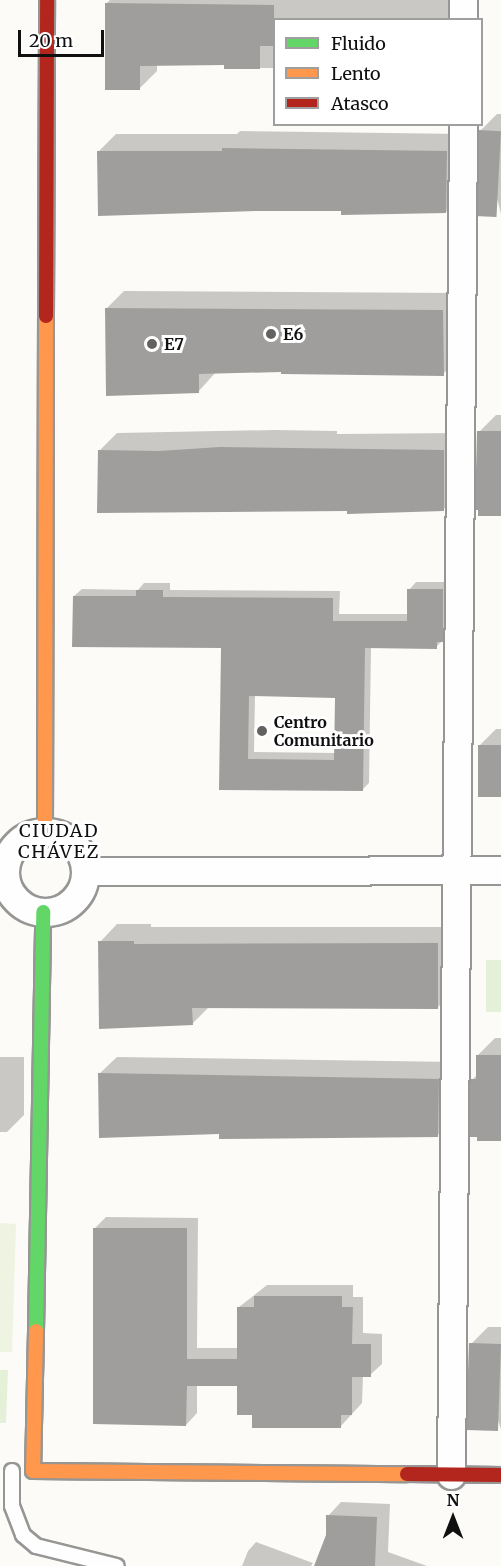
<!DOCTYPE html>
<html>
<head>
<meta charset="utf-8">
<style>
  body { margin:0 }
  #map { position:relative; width:501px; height:1566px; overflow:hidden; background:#fcfbf7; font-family:Merriweather,serif }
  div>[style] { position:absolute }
  .green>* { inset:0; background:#e5f0d9; transform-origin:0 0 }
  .pitch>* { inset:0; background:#eff4e2 }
  .shadow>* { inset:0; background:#0003 }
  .building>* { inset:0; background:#a09e9c; transform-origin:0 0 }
  .roads { filter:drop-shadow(2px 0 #969694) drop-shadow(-2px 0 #969694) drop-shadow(0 2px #969694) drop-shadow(0 -2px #969694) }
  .lane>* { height:14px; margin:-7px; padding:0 7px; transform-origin:7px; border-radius:7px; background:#fffefe }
  .street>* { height:27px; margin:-13.5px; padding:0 13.5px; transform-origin:13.5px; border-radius:13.5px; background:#fffefe }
  .street>.ring { margin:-13.5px; padding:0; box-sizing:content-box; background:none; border:27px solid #fffefe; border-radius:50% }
  .fast>* { height:14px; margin:-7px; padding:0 7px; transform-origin:7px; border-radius:7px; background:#63d668 }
  .slow>* { height:14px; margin:-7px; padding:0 7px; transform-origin:7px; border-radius:7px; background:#ff974d }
  .jam>* { height:14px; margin:-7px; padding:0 7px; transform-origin:7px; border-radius:7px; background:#b3261e }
  .dots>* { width:16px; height:16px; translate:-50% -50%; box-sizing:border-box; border:3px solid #fff; border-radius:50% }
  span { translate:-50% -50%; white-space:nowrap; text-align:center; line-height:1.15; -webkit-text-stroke:6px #fff; paint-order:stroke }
  .poi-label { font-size:16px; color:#101010; font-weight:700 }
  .left { translate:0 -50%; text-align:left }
  .neighbourhood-label { font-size:18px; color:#101010; letter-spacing:1.5px }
  .legend { position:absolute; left:273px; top:18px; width:210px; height:108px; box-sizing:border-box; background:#fff; border:2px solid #9f9f9f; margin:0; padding:8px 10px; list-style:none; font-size:18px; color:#101010 }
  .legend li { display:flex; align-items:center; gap:12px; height:30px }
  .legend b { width:30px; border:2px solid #9f9f9f }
  .north { position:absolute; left:423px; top:1488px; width:60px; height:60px; -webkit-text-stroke:4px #fff; paint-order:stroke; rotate:0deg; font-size:16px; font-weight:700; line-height:24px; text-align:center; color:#101010 }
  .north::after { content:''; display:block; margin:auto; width:21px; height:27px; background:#101010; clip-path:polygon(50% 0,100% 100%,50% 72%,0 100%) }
  .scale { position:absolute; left:18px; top:30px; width:86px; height:27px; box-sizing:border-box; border:3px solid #101010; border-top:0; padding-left:8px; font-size:18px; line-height:21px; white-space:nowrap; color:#101010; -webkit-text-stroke:4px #fff; paint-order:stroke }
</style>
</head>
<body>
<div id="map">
  <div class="green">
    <i style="left:486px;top:960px;width:15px;height:52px"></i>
    <i style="clip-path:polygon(0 1370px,8px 1370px,6px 1423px,0 1423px)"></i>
  </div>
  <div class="pitch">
    <i style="clip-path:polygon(0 1223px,16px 1224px,12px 1352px,0 1352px)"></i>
  </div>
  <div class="shadow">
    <i style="clip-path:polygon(110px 0,461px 0,462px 20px,274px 20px,274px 68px,225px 68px,225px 64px,157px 65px,157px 71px,140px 88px,106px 4px)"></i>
    <i style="clip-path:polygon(497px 114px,501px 114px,501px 214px,480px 131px)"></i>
    <i style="clip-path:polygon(240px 131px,464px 134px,463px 195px,446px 212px,343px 209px,99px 214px,98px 152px,116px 134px,237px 134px)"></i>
    <i style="clip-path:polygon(124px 291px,460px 293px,460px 357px,443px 374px,283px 370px,216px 372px,198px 392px,106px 309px)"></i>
    <i style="clip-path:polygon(496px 415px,501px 415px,501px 514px,479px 432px)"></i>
    <i style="clip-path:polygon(274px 430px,337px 431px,337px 434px,461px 433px,460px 492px,443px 510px,348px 509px,99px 451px,117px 433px)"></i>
    <i style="clip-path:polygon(evenodd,416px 582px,450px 582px,449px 634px,436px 647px,371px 647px,369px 783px,362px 790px,221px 788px,223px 647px,74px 596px,82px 589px,138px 590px,144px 583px,170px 583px,170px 590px,340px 591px,339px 614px,409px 614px,409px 590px,416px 582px,255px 695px,337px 696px,336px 753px,254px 752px,255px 695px)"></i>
    <i style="clip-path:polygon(496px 729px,501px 729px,501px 795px,480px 745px)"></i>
    <i style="clip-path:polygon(117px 924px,151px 924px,151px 927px,454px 927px,455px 990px,438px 1007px,209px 1007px,192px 1024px,100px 942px)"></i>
    <i style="clip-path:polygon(495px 1038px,501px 1038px,501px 1140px,472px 1080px,478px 1074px,478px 1055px)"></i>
    <i style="clip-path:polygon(0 1057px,24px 1057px,24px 1115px,7px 1132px,0 1132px)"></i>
    <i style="clip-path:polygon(117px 1057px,455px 1062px,455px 1118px,438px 1135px,220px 1132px,99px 1074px)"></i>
    <i style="clip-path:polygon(106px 1217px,198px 1218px,197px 1348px,239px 1348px,239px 1307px,267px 1285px,353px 1285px,353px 1297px,363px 1297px,363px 1333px,382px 1334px,382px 1364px,370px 1375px,363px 1375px,362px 1403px,341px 1426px,254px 1413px,238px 1385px,197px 1385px,197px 1413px,186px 1425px,95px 1228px)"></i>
    <i style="clip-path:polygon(488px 1327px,501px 1327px,501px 1429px,471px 1344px)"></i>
    <i style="clip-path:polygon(341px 1502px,390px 1504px,388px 1552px,427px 1566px,315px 1566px,327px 1535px,328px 1516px)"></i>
    <i style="clip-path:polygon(256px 1542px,313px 1563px,311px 1566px,242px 1566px,248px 1551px)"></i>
  </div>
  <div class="building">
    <i style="clip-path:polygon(105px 3px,274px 5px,274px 46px,260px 46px,260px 69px,224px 69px,224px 65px,140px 66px,140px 90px,105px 90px)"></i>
    <i style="left:479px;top:130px;width:22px;height:86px;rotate:3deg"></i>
    <i style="clip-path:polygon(222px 148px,447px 151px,446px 213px,341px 215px,341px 211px,257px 211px,98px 216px,97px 151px,222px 151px)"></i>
    <i style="clip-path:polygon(105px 308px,443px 310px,444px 376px,281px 374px,281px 372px,199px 374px,199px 393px,106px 396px)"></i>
    <i style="clip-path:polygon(477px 431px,501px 431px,501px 516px,478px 516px,478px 510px,475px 510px)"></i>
    <i style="clip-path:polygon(220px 447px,444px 450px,444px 511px,347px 514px,347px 511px,97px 513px,98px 450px,159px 451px)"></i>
    <i style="clip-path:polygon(evenodd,407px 589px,443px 589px,443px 642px,437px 642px,437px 649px,365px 648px,363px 791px,219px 790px,221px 648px,72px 647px,73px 596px,136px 596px,136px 590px,163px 590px,163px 597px,333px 598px,333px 621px,407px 621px,407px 589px,249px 696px,335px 698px,334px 760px,248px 759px,249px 696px)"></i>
    <i style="left:478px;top:745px;width:23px;height:52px"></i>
    <i style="clip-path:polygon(98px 941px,134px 941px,134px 944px,438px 943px,438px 1009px,192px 1008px,193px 1025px,99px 1029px)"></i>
    <i style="clip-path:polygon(476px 1055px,501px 1055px,501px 1141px,477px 1141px,477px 1137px,470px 1137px,470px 1079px,476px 1079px)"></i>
    <i style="clip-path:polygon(98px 1073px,439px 1079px,438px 1137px,219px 1139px,219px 1134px,99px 1138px)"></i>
    <i style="clip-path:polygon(93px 1228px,187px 1228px,187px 1359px,237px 1359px,237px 1307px,254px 1307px,254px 1296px,342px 1296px,342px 1307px,353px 1307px,352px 1344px,371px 1344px,371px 1377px,352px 1377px,352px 1415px,341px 1415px,341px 1428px,252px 1428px,252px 1415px,237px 1415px,237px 1386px,187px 1386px,186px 1426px,93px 1424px)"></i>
    <i style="left:469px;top:1343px;width:32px;height:87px;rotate:2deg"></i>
    <i style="clip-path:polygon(326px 1515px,377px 1517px,375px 1566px,314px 1566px,326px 1535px)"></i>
  </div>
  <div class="roads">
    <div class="lane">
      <i style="left:12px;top:1471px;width:35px;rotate:90deg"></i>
      <i style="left:12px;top:1506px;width:31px;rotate:69deg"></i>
      <i style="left:23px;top:1535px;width:17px;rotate:40deg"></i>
      <i style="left:36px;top:1546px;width:83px;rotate:13.9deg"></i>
    </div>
    <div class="street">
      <i style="left:463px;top:20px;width:20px;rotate:-90deg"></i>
      <i class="ring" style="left:5px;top:832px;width:53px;height:53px"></i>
      <i style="left:85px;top:871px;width:416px;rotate:-0.1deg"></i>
      <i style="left:451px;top:1475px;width:1351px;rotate:-89.49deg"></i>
    </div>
    <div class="fast">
      <i style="left:36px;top:1331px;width:419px;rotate:-89deg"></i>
    </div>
    <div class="slow">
      <i style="left:45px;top:832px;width:516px;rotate:-89.89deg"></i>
      <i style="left:36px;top:1331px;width:140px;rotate:91.2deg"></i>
      <i style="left:33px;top:1471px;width:374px;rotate:0.5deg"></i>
    </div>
    <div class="jam">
      <i style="left:46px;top:316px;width:316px;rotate:-89.8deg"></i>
      <i style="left:407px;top:1474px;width:94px;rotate:0.6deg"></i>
    </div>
  </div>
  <div class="dots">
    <i style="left:271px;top:334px;background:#636261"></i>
    <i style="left:152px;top:344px;background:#636261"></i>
    <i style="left:262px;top:731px;background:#636261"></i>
  </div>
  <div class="poi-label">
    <span class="left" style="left:283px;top:334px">E6</span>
    <span class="left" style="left:164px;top:344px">E7</span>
    <span class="left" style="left:274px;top:731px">Centro<br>Comunitario</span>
  </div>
  <div class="neighbourhood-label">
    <span style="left:59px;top:842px">CIUDAD<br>CHÁVEZ</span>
  </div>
  <ul class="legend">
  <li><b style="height:8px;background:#63d668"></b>Fluido</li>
  <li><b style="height:8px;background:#ff974d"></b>Lento</li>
  <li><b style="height:8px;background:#b3261e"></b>Atasco</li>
  </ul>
  <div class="north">N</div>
  <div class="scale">20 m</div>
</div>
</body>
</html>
